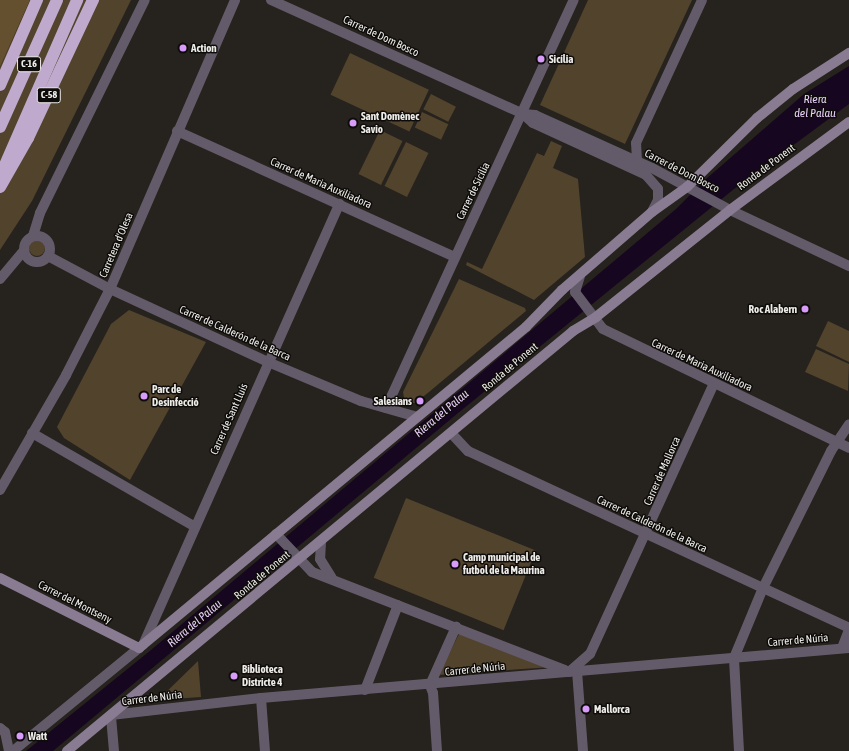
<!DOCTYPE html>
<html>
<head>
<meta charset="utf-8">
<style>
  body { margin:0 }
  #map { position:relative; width:849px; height:751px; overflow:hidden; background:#26221d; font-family:"Asap Condensed",sans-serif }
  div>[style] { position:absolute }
  .green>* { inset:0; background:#52432d; transform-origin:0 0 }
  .round { border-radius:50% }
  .forest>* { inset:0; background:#644f2e }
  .water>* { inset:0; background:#170620 }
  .minor>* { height:10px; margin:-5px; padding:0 5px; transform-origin:5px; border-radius:5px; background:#645b6a }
  .minor>.ring { margin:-5px; padding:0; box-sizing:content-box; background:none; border:10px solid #645b6a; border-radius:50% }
  .tertiary>* { height:10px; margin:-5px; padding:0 5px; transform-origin:5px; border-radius:5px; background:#645b6a }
  .secondary>* { height:10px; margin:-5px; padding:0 5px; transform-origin:5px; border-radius:5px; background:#897b92 }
  .motorway>* { height:12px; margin:-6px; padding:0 6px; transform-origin:6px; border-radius:6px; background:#bfaacd }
  .dots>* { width:11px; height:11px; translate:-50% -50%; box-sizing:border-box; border:2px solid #0e0c0a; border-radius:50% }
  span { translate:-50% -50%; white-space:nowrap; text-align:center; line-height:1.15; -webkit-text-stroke:3px #0e0c0a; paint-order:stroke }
  .shield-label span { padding:1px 3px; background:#0e0c0a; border:1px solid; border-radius:3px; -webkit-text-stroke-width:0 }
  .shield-label { font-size:10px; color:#eeece8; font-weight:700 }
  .street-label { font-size:11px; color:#eeece8 }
  .poi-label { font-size:11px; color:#eeece8; font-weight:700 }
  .left { translate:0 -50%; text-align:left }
  .right { translate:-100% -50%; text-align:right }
  .water-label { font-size:12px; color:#eacefb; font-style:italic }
</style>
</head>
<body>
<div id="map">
  <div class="green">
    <i style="clip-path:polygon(30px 0,131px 0,32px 201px,0 250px,0 67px)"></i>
    <i style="clip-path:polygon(588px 0,692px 0,625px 144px,540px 105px)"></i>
    <i style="left:350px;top:53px;width:87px;height:46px;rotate:25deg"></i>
    <i style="left:431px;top:94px;width:28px;height:17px;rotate:27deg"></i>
    <i style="left:422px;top:112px;width:29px;height:17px;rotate:25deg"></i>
    <i style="left:380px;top:130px;width:25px;height:49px;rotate:26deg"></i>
    <i style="clip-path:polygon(551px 141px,562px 146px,553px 168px,578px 179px,585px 257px,534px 300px,466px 265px,467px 262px,482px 269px,537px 153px,544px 156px)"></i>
    <i style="left:406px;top:142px;width:25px;height:49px;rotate:26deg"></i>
    <i class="round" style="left:29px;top:240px;width:16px;height:16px"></i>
    <i style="clip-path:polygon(459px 279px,525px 308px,526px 311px,429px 392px,415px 403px,408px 403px,404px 398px,403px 392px)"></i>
    <i style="clip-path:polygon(129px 310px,206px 342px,130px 480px,64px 438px,57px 427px,111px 324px)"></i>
    <i style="clip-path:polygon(828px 321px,849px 331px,849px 362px,816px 346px)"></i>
    <i style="clip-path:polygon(816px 349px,849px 364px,848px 391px,805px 372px)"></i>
    <i style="left:406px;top:498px;width:140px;height:86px;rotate:22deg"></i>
    <i style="clip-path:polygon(459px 634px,552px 667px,438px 675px)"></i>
    <i style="clip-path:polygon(198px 661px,201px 697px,158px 700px)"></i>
  </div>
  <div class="forest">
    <i style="clip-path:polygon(0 0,30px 0,0 67px)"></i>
  </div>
  <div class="water">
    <i style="clip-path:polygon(849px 66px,849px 104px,734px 189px,458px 413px,53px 751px,26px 751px,151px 650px,676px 209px,706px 179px,804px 94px)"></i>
  </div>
  <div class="minor">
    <i style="left:271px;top:0;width:277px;rotate:24.3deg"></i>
    <i style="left:523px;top:114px;width:13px;rotate:42deg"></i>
    <i style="left:533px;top:123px;width:124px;rotate:24.7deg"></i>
    <i style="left:646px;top:175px;width:18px;rotate:49deg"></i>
    <i style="left:658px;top:189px;width:11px;rotate:90deg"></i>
    <i style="left:658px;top:200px;width:13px;rotate:117deg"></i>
    <i style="left:523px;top:114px;width:12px;rotate:5deg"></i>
    <i style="left:535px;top:115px;width:128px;rotate:24.4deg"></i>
    <i style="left:652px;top:168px;width:89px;rotate:28.3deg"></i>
    <i style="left:730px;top:210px;width:132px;rotate:25.2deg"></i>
    <i style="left:177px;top:131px;width:305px;rotate:24.4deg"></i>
    <i style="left:637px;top:161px;width:18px;rotate:-93deg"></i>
    <i style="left:636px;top:143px;width:157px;rotate:-65.2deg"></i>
    <i class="ring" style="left:24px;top:236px;width:16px;height:16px"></i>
    <i style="left:33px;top:236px;width:24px;rotate:-73deg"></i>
    <i style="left:40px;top:213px;width:237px;rotate:-63.8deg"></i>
    <i style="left:48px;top:256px;width:70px;rotate:28deg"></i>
    <i style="left:110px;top:289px;width:174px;rotate:24.8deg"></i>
    <i style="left:268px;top:362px;width:101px;rotate:22.8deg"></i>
    <i style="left:361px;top:401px;width:58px;rotate:15.9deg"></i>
    <i style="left:580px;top:276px;width:17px;rotate:107deg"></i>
    <i style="left:575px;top:292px;width:46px;rotate:52.9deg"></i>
    <i style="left:603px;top:329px;width:273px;rotate:25.8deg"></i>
    <i style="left:0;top:279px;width:38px;rotate:-50deg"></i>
    <i style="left:386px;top:408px;width:449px;rotate:-65.3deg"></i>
    <i style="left:32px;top:433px;width:187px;rotate:29.9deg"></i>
    <i style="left:451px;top:433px;width:25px;rotate:47deg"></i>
    <i style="left:468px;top:451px;width:420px;rotate:24.9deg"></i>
    <i style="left:276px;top:534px;width:52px;rotate:46.5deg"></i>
    <i style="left:312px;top:572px;width:271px;rotate:21.2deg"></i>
    <i style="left:321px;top:542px;width:17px;rotate:93deg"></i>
    <i style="left:320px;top:559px;width:22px;rotate:58deg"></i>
    <i style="left:143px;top:645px;width:483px;rotate:-66deg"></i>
    <i style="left:842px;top:648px;width:19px;rotate:-69deg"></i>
    <i style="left:577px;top:671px;width:80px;rotate:85.7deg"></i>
    <i style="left:569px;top:672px;width:28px;rotate:-41deg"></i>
    <i style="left:590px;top:654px;width:298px;rotate:-65.4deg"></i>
    <i style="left:365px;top:690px;width:91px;rotate:-68.8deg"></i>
    <i style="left:261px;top:698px;width:53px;rotate:85.7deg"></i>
    <i style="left:0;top:728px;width:6px;rotate:39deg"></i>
    <i style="left:5px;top:732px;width:19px;rotate:78deg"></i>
    <i style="left:13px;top:751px;width:163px;rotate:-39.3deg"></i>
    <i style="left:114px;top:751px;width:36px;rotate:-95deg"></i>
    <i style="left:111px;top:715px;width:151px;rotate:-6.5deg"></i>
    <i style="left:261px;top:698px;width:590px;rotate:-4.86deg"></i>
    <i style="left:437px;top:751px;width:58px;rotate:-93.9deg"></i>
    <i style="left:433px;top:693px;width:9px;rotate:-111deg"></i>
    <i style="left:430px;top:685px;width:64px;rotate:-65.9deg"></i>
    <i style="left:739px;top:751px;width:93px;rotate:-93.1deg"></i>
    <i style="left:734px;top:658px;width:76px;rotate:-67.5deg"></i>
    <i style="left:763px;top:588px;width:153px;rotate:-63.6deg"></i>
    <i style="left:831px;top:451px;width:32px;rotate:-56deg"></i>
  </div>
  <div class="tertiary">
    <i style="left:0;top:490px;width:133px;rotate:-60.1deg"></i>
    <i style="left:66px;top:375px;width:97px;rotate:-62.9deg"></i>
    <i style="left:110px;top:289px;width:315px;rotate:-66.6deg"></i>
  </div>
  <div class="secondary">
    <i style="left:0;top:578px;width:156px;rotate:26.7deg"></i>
    <i style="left:139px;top:648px;width:503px;rotate:-39.67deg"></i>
    <i style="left:526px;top:327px;width:52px;rotate:-45.8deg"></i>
    <i style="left:562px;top:290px;width:119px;rotate:-40.9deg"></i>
    <i style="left:652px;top:212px;width:43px;rotate:-35.5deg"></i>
    <i style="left:687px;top:187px;width:98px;rotate:-44.6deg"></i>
    <i style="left:757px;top:118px;width:46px;rotate:-38.9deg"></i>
    <i style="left:793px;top:89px;width:67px;rotate:-32.7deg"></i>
    <i style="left:67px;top:751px;width:658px;rotate:-39.69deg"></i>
    <i style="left:573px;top:331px;width:27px;rotate:-31deg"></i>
    <i style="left:596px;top:317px;width:171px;rotate:-38.6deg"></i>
    <i style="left:730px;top:210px;width:148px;rotate:-36.5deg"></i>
  </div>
  <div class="motorway">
    <i style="left:0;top:85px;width:93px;rotate:-66.5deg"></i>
    <i style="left:0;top:127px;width:139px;rotate:-65.8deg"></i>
    <i style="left:2px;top:172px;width:188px;rotate:-66.4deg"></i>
    <i style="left:0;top:187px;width:56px;rotate:-60.3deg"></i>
    <i style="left:28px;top:138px;width:153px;rotate:-64.8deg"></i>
  </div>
  <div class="dots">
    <i style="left:183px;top:48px;background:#d79bf9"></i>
    <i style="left:541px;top:59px;background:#d79bf9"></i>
    <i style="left:353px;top:123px;background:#d79bf9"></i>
    <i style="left:805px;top:309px;background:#d79bf9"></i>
    <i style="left:144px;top:396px;background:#d79bf9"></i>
    <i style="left:420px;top:401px;background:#d79bf9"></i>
    <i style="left:455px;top:564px;background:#d79bf9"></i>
    <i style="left:234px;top:676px;background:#d79bf9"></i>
    <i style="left:586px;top:709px;background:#d79bf9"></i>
    <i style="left:20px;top:736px;background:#d79bf9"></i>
  </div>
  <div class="shield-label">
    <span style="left:29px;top:64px">C-16</span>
    <span style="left:49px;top:95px">C-58</span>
  </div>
  <div class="street-label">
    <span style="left:381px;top:36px;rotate:25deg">Carrer de Dom Bosco</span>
    <span style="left:766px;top:167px;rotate:-37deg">Ronda de Ponent</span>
    <span style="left:682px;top:171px;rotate:27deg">Carrer de Dom Bosco</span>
    <span style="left:321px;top:183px;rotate:24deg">Carrer de Maria Auxiliadora</span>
    <span style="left:473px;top:191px;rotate:-64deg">Carrer de Sicília</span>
    <span style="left:116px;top:245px;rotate:-67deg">Carretera d'Olesa</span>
    <span style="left:235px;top:333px;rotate:24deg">Carrer de Calderón de la Barca</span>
    <span style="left:702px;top:365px;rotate:25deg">Carrer de Maria Auxiliadora</span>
    <span style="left:510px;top:367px;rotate:-40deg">Ronda de Ponent</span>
    <span style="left:229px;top:419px;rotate:-66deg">Carrer de Sant Lluís</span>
    <span style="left:662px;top:471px;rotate:-66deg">Carrer de Mallorca</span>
    <span style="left:652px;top:524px;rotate:25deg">Carrer de Calderón de la Barca</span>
    <span style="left:262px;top:575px;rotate:-40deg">Ronda de Ponent</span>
    <span style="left:75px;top:602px;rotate:27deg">Carrer del Montseny</span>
    <span style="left:798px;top:640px;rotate:-5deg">Carrer de Núria</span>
    <span style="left:475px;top:669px;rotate:-6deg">Carrer de Núria</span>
    <span style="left:152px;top:698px;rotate:-7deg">Carrer de Núria</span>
  </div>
  <div class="poi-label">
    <span class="left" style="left:191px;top:48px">Action</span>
    <span class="left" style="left:549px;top:59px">Sicília</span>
    <span class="left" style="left:361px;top:123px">Sant Domènec<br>Savio</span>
    <span class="right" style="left:797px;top:309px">Roc Alabern</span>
    <span class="left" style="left:152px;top:396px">Parc de<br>Desinfecció</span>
    <span class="right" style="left:412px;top:401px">Salesians</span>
    <span class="left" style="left:463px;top:564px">Camp municipal de<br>futbol de la Maurina</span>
    <span class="left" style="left:242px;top:676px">Biblioteca<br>Districte 4</span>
    <span class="left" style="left:594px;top:709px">Mallorca</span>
    <span class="left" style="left:28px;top:736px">Watt</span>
  </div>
  <div class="water-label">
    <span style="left:815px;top:107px">Riera<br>del Palau</span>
    <span style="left:442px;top:414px;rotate:-40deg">Riera del Palau</span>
    <span style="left:195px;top:624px;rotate:-40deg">Riera del Palau</span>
  </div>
</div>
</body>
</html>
